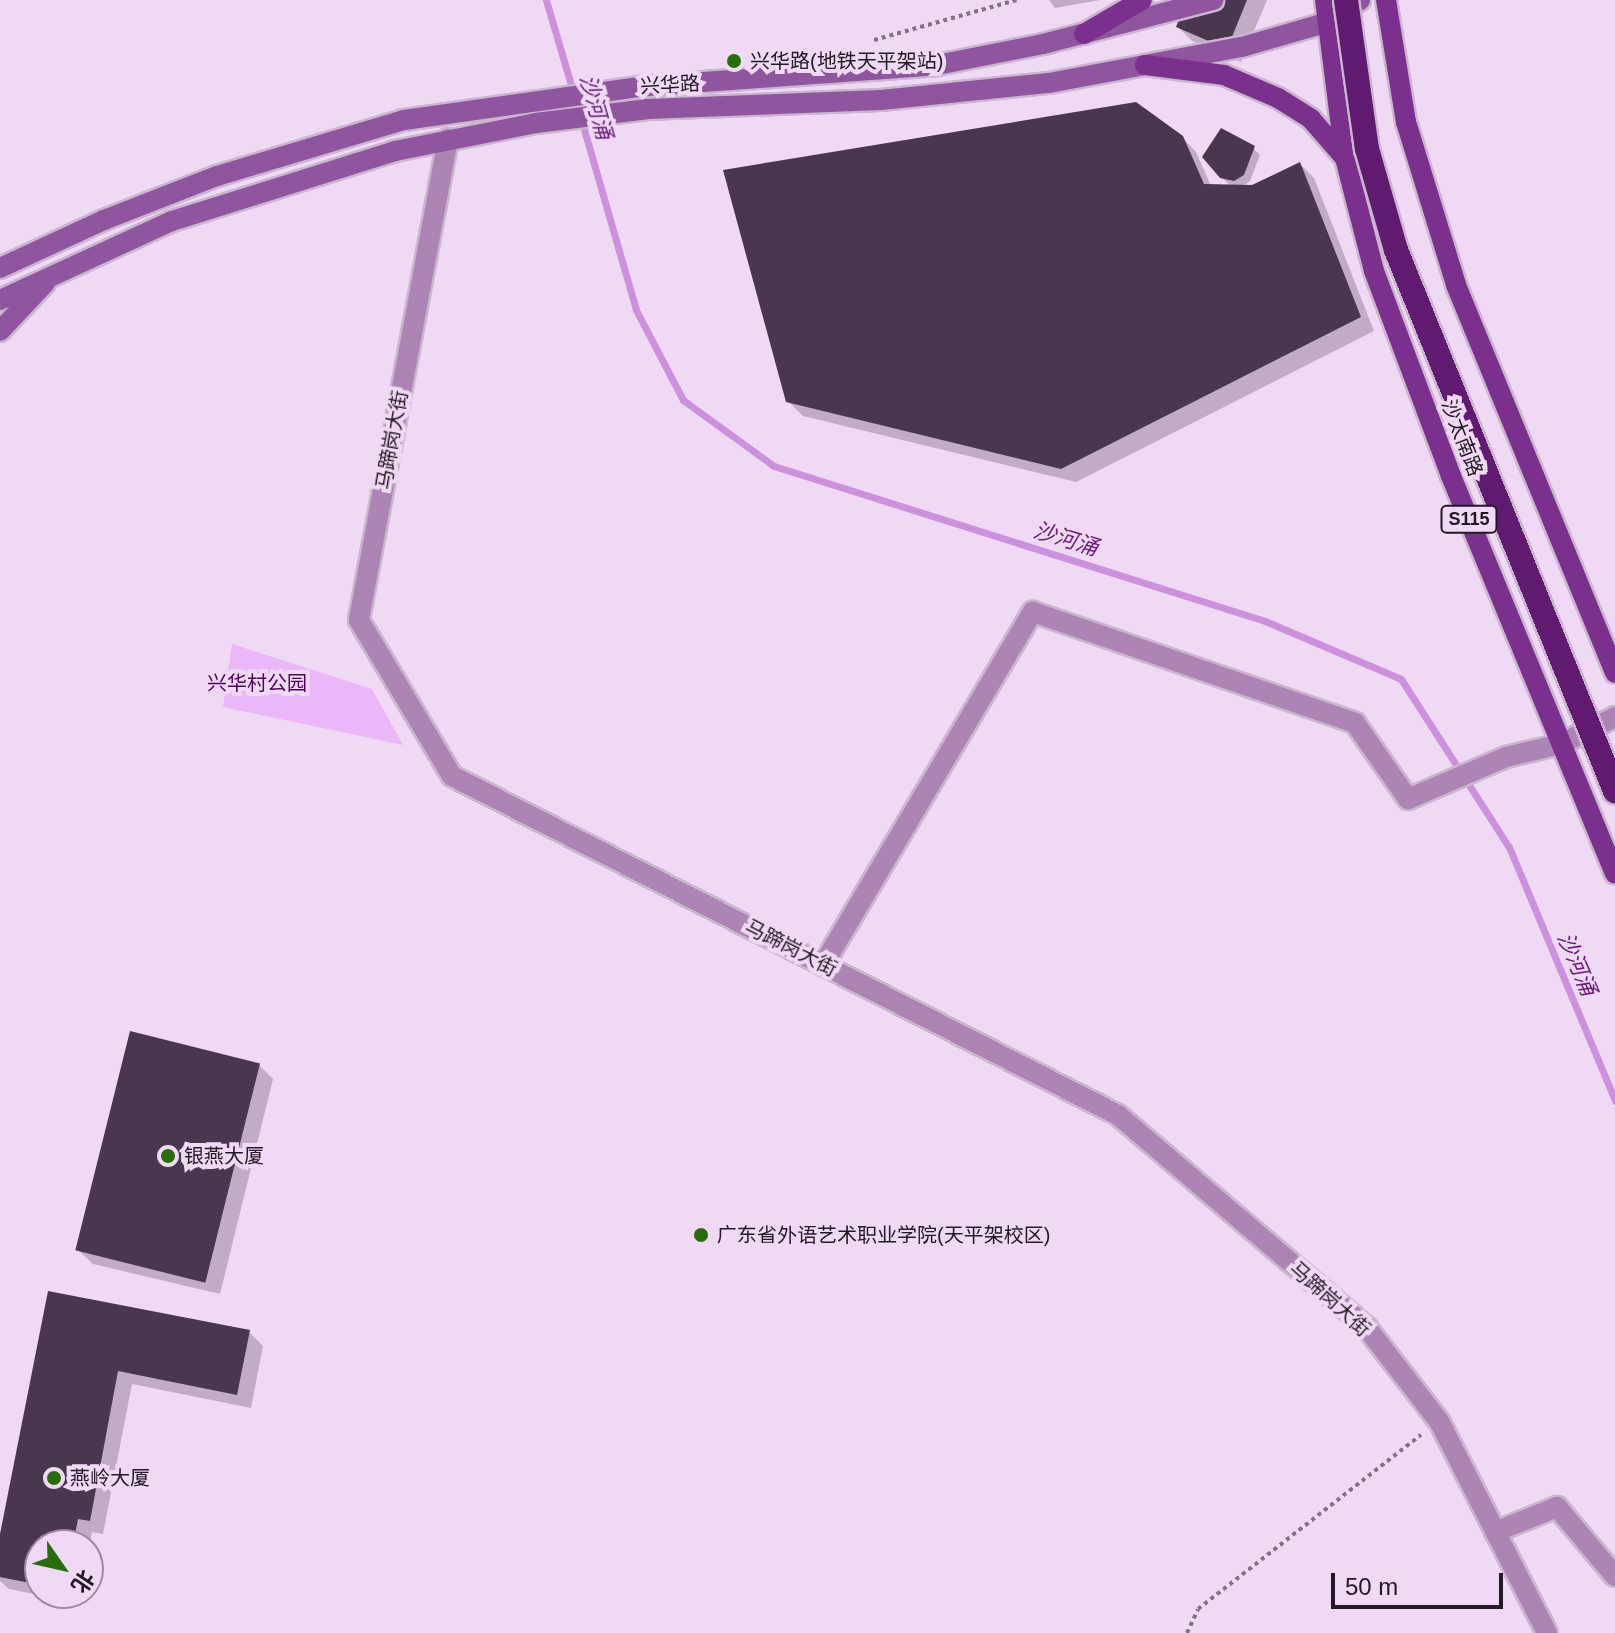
<!DOCTYPE html>
<html>
<head>
<meta charset="utf-8">
<style>
  body { margin:0 }
  #map { position:relative; width:1615px; height:1633px; overflow:hidden; background:#f0d9f5; font-family:Arial,"Noto Sans SC",sans-serif }
  div>[style] { position:absolute }
  .green>* { inset:0; background:#ebb7f8 }
  .shadow>* { inset:0; background:#0003 }
  .stream>* { height:7px; margin:-3.5px; padding:0 3.5px; transform-origin:3.5px; border-radius:3.5px; background:#cc90dc }
  .building>* { inset:0; background:#49374d; transform-origin:0 0 }
  .path>* { height:4px; margin-top:-2px; transform-origin:0; background:repeating-linear-gradient(90deg,#817285 0 4px,transparent 0 8px) }
  .roads { filter:drop-shadow(2px 0 #cbb6cf) drop-shadow(-2px 0 #cbb6cf) drop-shadow(0 2px #cbb6cf) drop-shadow(0 -2px #cbb6cf) }
  .street>* { height:20px; margin:-10px; padding:0 10px; transform-origin:10px; border-radius:10px; background:#ac85b5 }
  .secondary>* { height:20px; margin:-10px; padding:0 10px; transform-origin:10px; border-radius:10px; background:#8f559e }
  .primary>* { height:20px; margin:-10px; padding:0 10px; transform-origin:10px; border-radius:10px; background:#7a308c }
  .bridges { filter:drop-shadow(2px 0 #cbb6cf) drop-shadow(-2px 0 #cbb6cf) drop-shadow(0 2px #cbb6cf) drop-shadow(0 -2px #cbb6cf) }
  .highway-bridge>* { height:24px; margin:-12px; padding:0 12px; transform-origin:12px; border-radius:12px; background:#601a70 }
  .dots>* { width:22px; height:22px; translate:-50% -50%; box-sizing:border-box; border:4px solid #f0d9f5; border-radius:50% }
  span { translate:-50% -50%; white-space:nowrap; text-align:center; line-height:1.15; -webkit-text-stroke:8px #f0d9f5; paint-order:stroke }
  .shield-label span { padding:2px 6px; background:#f0d9f5; border:2px solid; border-radius:6px; -webkit-text-stroke-width:0 }
  .shield-label { font-size:18px; color:#211923; font-weight:700 }
  .poi-label { font-size:20px; color:#211923 }
  .left { translate:0 -50%; text-align:left }
  .street-label { font-size:20px; color:#211923 }
  .park-label { font-size:20px; color:#520062 }
  .water-label { font-size:22px; color:#6a207b; font-style:italic }
  .north { position:absolute; left:24px; top:1529px; width:80px; height:80px; box-sizing:border-box; background:#f0d9f5; border:2px solid #9d8ca1; border-radius:50%; rotate:124deg; font-size:22px; font-weight:700; line-height:32px; text-align:center; color:#211923 }
  .north::after { content:''; display:block; margin:auto; width:28px; height:36px; background:#276e0b; clip-path:polygon(50% 0,100% 100%,50% 72%,0 100%) }
  .scale { position:absolute; left:1331px; top:1573px; width:172px; height:36px; box-sizing:border-box; border:4px solid #211923; border-top:0; padding-left:10px; font-size:24px; line-height:28px; white-space:nowrap; color:#211923; -webkit-text-stroke:6px #f0d9f5; paint-order:stroke }
</style>
</head>
<body>
<div id="map">
  <div class="green">
    <i style="clip-path:polygon(232px 644px,372px 689px,403px 745px,223px 707px)"></i>
  </div>
  <div class="shadow">
    <i style="clip-path:polygon(1100px 0,1055px 8px,1049px 0)"></i>
    <i style="clip-path:polygon(1190px 0,1267px 0,1241px 62px,1192px 41px,1178px 27px)"></i>
    <i style="clip-path:polygon(1182px 137px,1196px 152px,1211px 186px,1231px 186px,1221px 177px,1253px 148px,1260px 155px,1250px 181px,1241px 187px,1252px 187px,1300px 164px,1314px 178px,1374px 331px,1076px 482px,803px 416px,788px 401px)"></i>
    <i style="clip-path:polygon(259px 1065px,273px 1079px,220px 1294px,93px 1264px,78px 1250px)"></i>
    <i style="clip-path:polygon(50px 1294px,249px 1332px,263px 1346px,251px 1408px,132px 1384px,103px 1534px,92px 1532px,88px 1553px,88px 1545px,40px 1545px,40px 1593px,80px 1593px,78px 1603px,9px 1589px,0 1581px,0 1547px)"></i>
  </div>
  <div class="stream">
    <i style="left:546px;top:0;width:96px;rotate:73.6deg"></i>
    <i style="left:581px;top:119px;width:199px;rotate:73.9deg"></i>
    <i style="left:636px;top:310px;width:102px;rotate:62.4deg"></i>
    <i style="left:683px;top:400px;width:112px;rotate:36deg"></i>
    <i style="left:774px;top:466px;width:515px;rotate:17.52deg"></i>
    <i style="left:1265px;top:621px;width:148px;rotate:23.1deg"></i>
    <i style="left:1401px;top:679px;width:200px;rotate:57.3deg"></i>
    <i style="left:1509px;top:847px;width:275px;rotate:67.3deg"></i>
  </div>
  <div class="building">
    <i style="clip-path:polygon(1187px 0,1247px 0,1227px 49px,1176px 27px)"></i>
    <i style="clip-path:polygon(1136px 102px,1183px 136px,1204px 184px,1252px 185px,1300px 162px,1361px 317px,1061px 469px,786px 402px,723px 170px)"></i>
    <i style="clip-path:polygon(1221px 128px,1255px 146px,1244px 175px,1234px 181px,1220px 178px,1202px 157px)"></i>
    <i style="left:130px;top:1031px;width:134px;height:226px;rotate:14deg"></i>
    <i style="clip-path:polygon(48px 1291px,250px 1330px,237px 1395px,118px 1371px,90px 1521px,78px 1519px,73px 1545px,40px 1545px,40px 1585px,0 1577px,0 1534px)"></i>
  </div>
  <div class="path">
    <i style="left:874px;top:40px;width:148px;rotate:-15.7deg"></i>
    <i style="left:1187px;top:1633px;width:26px;rotate:-65deg"></i>
    <i style="left:1198px;top:1609px;width:283px;rotate:-38deg"></i>
  </div>
  <div class="roads">
    <div class="street">
      <i style="left:448px;top:139px;width:489px;rotate:100.5deg"></i>
      <i style="left:359px;top:620px;width:182px;rotate:59.2deg"></i>
      <i style="left:452px;top:776px;width:747px;rotate:26.98deg"></i>
      <i style="left:1118px;top:1115px;width:328px;rotate:40.5deg"></i>
      <i style="left:1367px;top:1328px;width:118px;rotate:52.3deg"></i>
      <i style="left:1439px;top:1421px;width:238px;rotate:63deg"></i>
      <i style="left:823px;top:965px;width:411px;rotate:-59.3deg"></i>
      <i style="left:1033px;top:612px;width:341px;rotate:19deg"></i>
      <i style="left:1355px;top:723px;width:93px;rotate:55.1deg"></i>
      <i style="left:1408px;top:799px;width:107px;rotate:-23.2deg"></i>
      <i style="left:1506px;top:757px;width:57px;rotate:-13.3deg"></i>
      <i style="left:1561px;top:744px;width:60px;rotate:-26.6deg"></i>
      <i style="left:1495px;top:1532px;width:67px;rotate:-22deg"></i>
      <i style="left:1557px;top:1507px;width:90px;rotate:50deg"></i>
    </div>
    <div class="secondary">
      <i style="left:0;top:268px;width:115px;rotate:-24.8deg"></i>
      <i style="left:104px;top:220px;width:121px;rotate:-21.3deg"></i>
      <i style="left:217px;top:176px;width:195px;rotate:-16.7deg"></i>
      <i style="left:404px;top:120px;width:245px;rotate:-8deg"></i>
      <i style="left:647px;top:86px;width:291px;rotate:-4.1deg"></i>
      <i style="left:937px;top:65px;width:108px;rotate:-11.2deg"></i>
      <i style="left:1043px;top:44px;width:176px;rotate:-14.5deg"></i>
      <i style="left:0;top:300px;width:189px;rotate:-24.7deg"></i>
      <i style="left:172px;top:221px;width:234px;rotate:-17.4deg"></i>
      <i style="left:395px;top:151px;width:144px;rotate:-11.2deg"></i>
      <i style="left:536px;top:123px;width:113px;rotate:-7.1deg"></i>
      <i style="left:648px;top:109px;width:233px;rotate:-2.2deg"></i>
      <i style="left:881px;top:100px;width:169px;rotate:-5.8deg"></i>
      <i style="left:1049px;top:83px;width:196px;rotate:-10.6deg"></i>
      <i style="left:1242px;top:47px;width:86px;rotate:-16.1deg"></i>
      <i style="left:1325px;top:23px;width:42px;rotate:-33.3deg"></i>
      <i style="left:0;top:331px;width:66px;rotate:-46.8deg"></i>
    </div>
    <div class="primary">
      <i style="left:1325px;top:0;width:159px;rotate:82.8deg"></i>
      <i style="left:1345px;top:158px;width:117px;rotate:75.6deg"></i>
      <i style="left:1374px;top:271px;width:219px;rotate:69.4deg"></i>
      <i style="left:1451px;top:476px;width:430px;rotate:67.6deg"></i>
      <i style="left:1386px;top:0;width:124px;rotate:80.7deg"></i>
      <i style="left:1406px;top:122px;width:170px;rotate:72.9deg"></i>
      <i style="left:1456px;top:285px;width:419px;rotate:67.7deg"></i>
      <i style="left:1084px;top:34px;width:67px;rotate:-30.4deg"></i>
      <i style="left:1145px;top:65px;width:80px;rotate:7.2deg"></i>
      <i style="left:1224px;top:75px;width:59px;rotate:23.1deg"></i>
      <i style="left:1278px;top:98px;width:39px;rotate:32deg"></i>
      <i style="left:1311px;top:119px;width:52px;rotate:48.9deg"></i>
    </div>
  </div>
  <div class="bridges">
    <div class="highway-bridge">
      <i style="left:1346px;top:0;width:150px;rotate:82deg"></i>
      <i style="left:1367px;top:149px;width:105px;rotate:74deg"></i>
      <i style="left:1396px;top:250px;width:584px;rotate:67.96deg"></i>
    </div>
  </div>
  <div class="dots">
    <i style="left:734px;top:61px;background:#276e0b"></i>
    <i style="left:168px;top:1156px;background:#276e0b"></i>
    <i style="left:701px;top:1235px;background:#276e0b"></i>
    <i style="left:54px;top:1478px;background:#276e0b"></i>
  </div>
  <div class="shield-label">
    <span style="left:1469px;top:519px">S115</span>
  </div>
  <div class="poi-label">
    <span class="left" style="left:750px;top:61px">兴华路(地铁天平架站)</span>
    <span class="left" style="left:184px;top:1156px">银燕大厦</span>
    <span class="left" style="left:717px;top:1235px">广东省外语艺术职业学院(天平架校区)</span>
    <span class="left" style="left:70px;top:1478px">燕岭大厦</span>
  </div>
  <div class="street-label">
    <span style="left:670px;top:85px;rotate:-3deg">兴华路</span>
    <span style="left:1462px;top:438px;rotate:69deg">沙太南路</span>
    <span style="left:392px;top:440px;rotate:-80deg">马蹄岗大街</span>
    <span style="left:791px;top:948px;rotate:27deg">马蹄岗大街</span>
    <span style="left:1330px;top:1299px;rotate:42deg">马蹄岗大街</span>
  </div>
  <div class="park-label">
    <span style="left:257px;top:683px">兴华村公园</span>
  </div>
  <div class="water-label">
    <span style="left:596px;top:107px;rotate:74deg">沙河涌</span>
    <span style="left:1066px;top:539px;rotate:17deg">沙河涌</span>
    <span style="left:1577px;top:964px;rotate:67deg">沙河涌</span>
  </div>
  <div class="north">北</div>
  <div class="scale">50 m</div>
</div>
</body>
</html>
